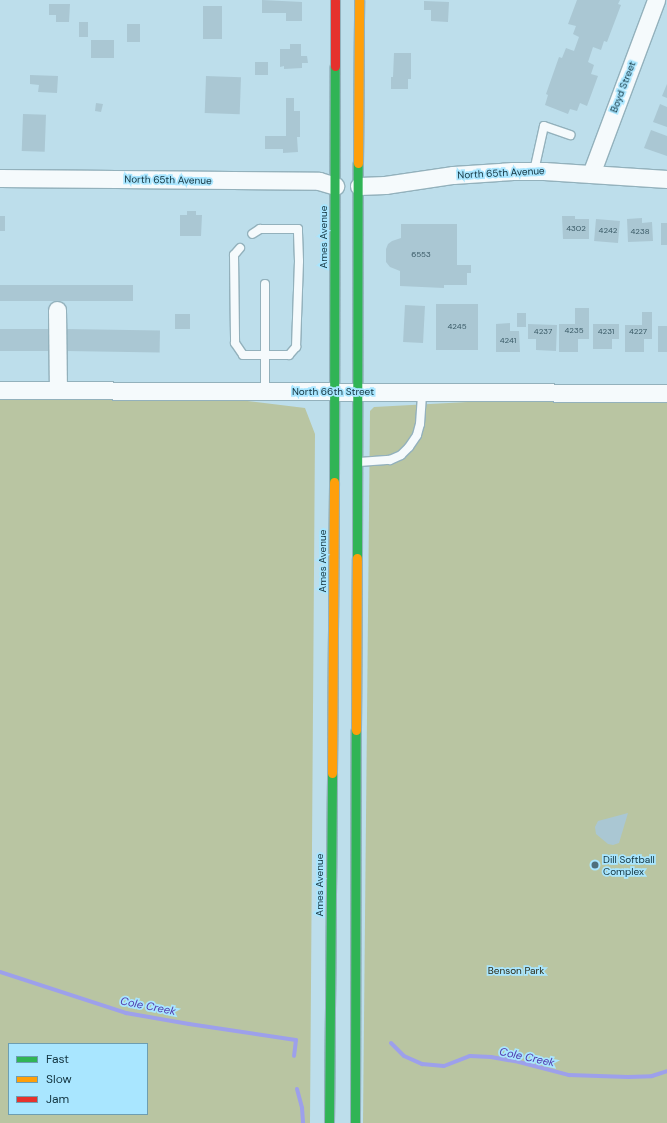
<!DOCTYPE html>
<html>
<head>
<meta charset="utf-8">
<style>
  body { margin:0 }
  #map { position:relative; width:667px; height:1123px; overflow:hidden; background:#bddeeb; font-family:"DM Sans",sans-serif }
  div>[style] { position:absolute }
  .green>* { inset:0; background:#b9c5a2 }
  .stream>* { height:4px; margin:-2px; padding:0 2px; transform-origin:2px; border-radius:2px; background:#9da0eb }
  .building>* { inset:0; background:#aac7d3; transform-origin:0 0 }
  .roads { filter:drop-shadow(1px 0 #93b1bc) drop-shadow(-1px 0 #93b1bc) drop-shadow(0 1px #93b1bc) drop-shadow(0 -1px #93b1bc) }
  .lane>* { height:8px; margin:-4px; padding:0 4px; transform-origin:4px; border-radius:4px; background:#f5fafc }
  .street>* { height:17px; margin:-8.5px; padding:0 8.5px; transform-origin:8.5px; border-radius:8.5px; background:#f5fafc }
  .fast>* { height:9px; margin:-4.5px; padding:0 4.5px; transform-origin:4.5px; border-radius:4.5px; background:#30b455 }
  .slow>* { height:9px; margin:-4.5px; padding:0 4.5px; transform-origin:4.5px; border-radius:4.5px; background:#ff9f0a }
  .jam>* { height:9px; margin:-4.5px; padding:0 4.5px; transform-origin:4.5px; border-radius:4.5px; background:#e5322d }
  .dots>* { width:11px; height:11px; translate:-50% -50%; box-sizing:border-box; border:2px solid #a9e6ff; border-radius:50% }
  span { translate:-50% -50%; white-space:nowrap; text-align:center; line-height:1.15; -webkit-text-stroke:3.5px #a9e6ff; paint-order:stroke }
  .number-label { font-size:8px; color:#385864 }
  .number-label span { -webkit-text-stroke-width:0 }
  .street-label { font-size:10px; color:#12333f }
  .poi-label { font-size:10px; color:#12333f }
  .left { translate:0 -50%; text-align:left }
  .park-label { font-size:10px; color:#2c2b16 }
  .water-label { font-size:11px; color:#5039ad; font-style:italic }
  .legend { position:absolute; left:8px; top:1043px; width:140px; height:72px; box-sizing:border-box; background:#a9e6ff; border:1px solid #6d9eb2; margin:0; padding:5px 7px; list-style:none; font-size:12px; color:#12333f }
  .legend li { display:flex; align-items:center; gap:8px; height:20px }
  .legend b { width:20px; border:1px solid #6d9eb2 }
</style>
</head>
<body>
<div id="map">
  <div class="green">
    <i style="clip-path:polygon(evenodd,0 399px,239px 400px,305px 408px,315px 434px,310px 1123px,0 1123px,0 399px,9px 1044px,147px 1044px,147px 1114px,9px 1114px,9px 1044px)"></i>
    <i style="clip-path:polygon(486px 401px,667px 401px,667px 1123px,363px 1123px,370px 411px,374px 407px)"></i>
  </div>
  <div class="stream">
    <i style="left:0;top:972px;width:133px;rotate:18deg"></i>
    <i style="left:126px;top:1013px;width:64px;rotate:9.9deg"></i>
    <i style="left:189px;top:1024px;width:108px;rotate:8.5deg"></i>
    <i style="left:296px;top:1040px;width:16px;rotate:97deg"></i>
    <i style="left:391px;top:1043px;width:18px;rotate:45deg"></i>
    <i style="left:404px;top:1056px;width:20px;rotate:24deg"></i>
    <i style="left:422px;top:1064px;width:22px;rotate:5deg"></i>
    <i style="left:444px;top:1066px;width:28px;rotate:-21deg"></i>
    <i style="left:470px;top:1056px;width:21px;rotate:3deg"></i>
    <i style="left:491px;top:1057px;width:28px;rotate:10deg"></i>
    <i style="left:519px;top:1062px;width:52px;rotate:14.6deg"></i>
    <i style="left:569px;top:1075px;width:59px;rotate:1.9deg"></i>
    <i style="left:628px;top:1077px;width:24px;rotate:-2deg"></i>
    <i style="left:652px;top:1076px;width:16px;rotate:-18deg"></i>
    <i style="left:297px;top:1089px;width:20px;rotate:75deg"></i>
    <i style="left:302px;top:1108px;width:15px;rotate:86deg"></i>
  </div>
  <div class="building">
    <i style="clip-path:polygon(262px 0,302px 2px,302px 21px,286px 21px,286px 13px,262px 13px)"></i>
    <i style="clip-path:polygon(577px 0,620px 0,618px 4px,621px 5px,607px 42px,604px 41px,601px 50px,593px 47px,588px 62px,594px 65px,591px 74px,598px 76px,587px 106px,580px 103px,577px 111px,570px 109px,568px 114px,545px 105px,548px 95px,546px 94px,559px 57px,562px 58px,566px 48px,574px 51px,579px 37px,573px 34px,576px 26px,568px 24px)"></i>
    <i style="clip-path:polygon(424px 1px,449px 2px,448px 22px,431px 21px,431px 10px,424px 10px)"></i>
    <i style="clip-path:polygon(49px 4px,70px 4px,69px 22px,56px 22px,56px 15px,49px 15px)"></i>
    <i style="left:203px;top:6px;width:19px;height:33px"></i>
    <i style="left:79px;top:22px;width:9px;height:15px"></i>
    <i style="left:140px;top:24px;width:18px;height:13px;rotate:90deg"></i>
    <i style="left:91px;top:40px;width:23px;height:18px"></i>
    <i style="clip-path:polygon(290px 44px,301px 44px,301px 56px,307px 56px,308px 63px,302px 63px,302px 68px,284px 69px,284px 66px,280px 67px,280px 49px,290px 49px)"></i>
    <i style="clip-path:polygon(394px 53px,411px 53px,411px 79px,408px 79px,408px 89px,391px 89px,391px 77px,393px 77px)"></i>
    <i style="left:255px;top:62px;width:13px;height:13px"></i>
    <i style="clip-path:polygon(30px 75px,58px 76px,57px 93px,38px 92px,39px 85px,30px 84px)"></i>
    <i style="left:206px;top:76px;width:35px;height:37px;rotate:2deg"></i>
    <i style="clip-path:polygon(667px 84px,667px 98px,662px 96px)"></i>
    <i style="clip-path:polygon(286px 98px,294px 98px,294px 111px,300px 111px,300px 137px,297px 137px,298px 152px,283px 153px,283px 149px,265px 149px,265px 136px,286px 136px)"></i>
    <i style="clip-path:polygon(96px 103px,103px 104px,101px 112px,95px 111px)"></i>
    <i style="clip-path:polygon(660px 104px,667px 107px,667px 127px,653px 122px)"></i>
    <i style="left:23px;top:114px;width:23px;height:37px;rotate:2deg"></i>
    <i style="clip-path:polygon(651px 130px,667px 136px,667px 156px,644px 148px)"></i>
    <i style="clip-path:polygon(187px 211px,196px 211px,196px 215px,202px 215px,201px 236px,180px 236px,180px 215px,187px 215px)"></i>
    <i style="left:0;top:216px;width:5px;height:15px"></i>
    <i style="clip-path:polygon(562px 216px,575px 216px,575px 219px,589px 219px,589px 239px,563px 239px)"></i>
    <i style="clip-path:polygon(642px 218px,642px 223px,652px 222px,653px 241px,628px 242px,627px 219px)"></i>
    <i style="left:596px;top:219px;width:24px;height:22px;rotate:5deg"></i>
    <i style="left:661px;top:223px;width:6px;height:22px"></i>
    <i style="clip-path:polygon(401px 224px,457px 224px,457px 265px,471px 265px,471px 273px,467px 273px,467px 285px,444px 285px,444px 288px,400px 286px,400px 271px,390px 267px,386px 262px,386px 249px,388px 244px,392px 241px,401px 238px)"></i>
    <i style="left:0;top:285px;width:133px;height:16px"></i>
    <i style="left:436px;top:304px;width:42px;height:46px"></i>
    <i style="left:405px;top:305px;width:20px;height:37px;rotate:3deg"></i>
    <i style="clip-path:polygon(575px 308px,589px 308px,589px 339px,578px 339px,578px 352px,559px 352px,559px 324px,575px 324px)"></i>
    <i style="clip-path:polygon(642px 312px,652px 312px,652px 339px,644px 339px,644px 352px,625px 352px,625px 325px,642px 325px)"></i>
    <i style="left:517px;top:313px;width:9px;height:14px"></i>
    <i style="left:175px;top:314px;width:15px;height:15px"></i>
    <i style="clip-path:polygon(510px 323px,510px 331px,519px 331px,520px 352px,496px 352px,496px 324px)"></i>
    <i style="clip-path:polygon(528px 324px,557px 325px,556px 351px,536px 350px,536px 339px,528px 339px)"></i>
    <i style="clip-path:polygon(593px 324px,619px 324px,619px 339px,612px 339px,612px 349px,593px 349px)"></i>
    <i style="left:658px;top:326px;width:9px;height:26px"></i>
    <i style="left:0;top:329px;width:51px;height:22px"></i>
    <i style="left:67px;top:329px;width:93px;height:22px;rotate:1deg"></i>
    <i style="clip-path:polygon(628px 813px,619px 843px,613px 845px,608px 844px,596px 834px,595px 827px,598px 821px)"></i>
  </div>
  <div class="roads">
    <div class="lane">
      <i style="left:534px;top:171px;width:46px;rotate:-77.5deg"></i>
      <i style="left:544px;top:126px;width:28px;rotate:19deg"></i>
      <i style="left:240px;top:248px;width:9px;rotate:131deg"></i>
      <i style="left:234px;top:255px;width:88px;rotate:89.3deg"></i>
      <i style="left:235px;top:343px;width:14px;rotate:56deg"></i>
      <i style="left:243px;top:355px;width:46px"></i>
      <i style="left:289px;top:355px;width:11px;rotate:-49deg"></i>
      <i style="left:296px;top:347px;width:86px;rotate:-88deg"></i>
      <i style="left:299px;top:261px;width:32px;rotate:-92deg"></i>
      <i style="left:298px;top:229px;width:38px;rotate:180deg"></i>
      <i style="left:260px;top:229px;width:9px;rotate:148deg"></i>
      <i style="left:265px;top:392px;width:108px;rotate:-90deg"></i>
      <i style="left:359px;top:462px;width:31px;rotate:-4deg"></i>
      <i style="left:390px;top:460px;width:12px;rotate:-24deg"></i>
      <i style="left:401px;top:455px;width:11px;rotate:-45deg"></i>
      <i style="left:409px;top:447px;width:14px;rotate:-56deg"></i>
      <i style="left:417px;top:435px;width:11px;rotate:-75deg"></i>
      <i style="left:420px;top:424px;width:32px;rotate:-86deg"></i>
    </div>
    <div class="street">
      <i style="left:591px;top:174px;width:186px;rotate:-69.5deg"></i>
      <i style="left:0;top:178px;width:319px;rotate:0.5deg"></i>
      <i style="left:319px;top:181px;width:17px;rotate:17deg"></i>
      <i style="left:359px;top:186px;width:26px;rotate:-2deg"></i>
      <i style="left:385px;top:185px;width:69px;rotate:-8.4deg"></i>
      <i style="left:453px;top:175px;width:60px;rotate:-3.8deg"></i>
      <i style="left:513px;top:171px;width:31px"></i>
      <i style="left:544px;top:171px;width:123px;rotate:3.7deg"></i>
      <i style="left:57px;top:310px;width:80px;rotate:89.3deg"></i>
      <i style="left:0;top:390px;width:667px;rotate:0.26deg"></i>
    </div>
    <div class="fast">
      <i style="left:334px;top:482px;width:416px;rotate:-89.9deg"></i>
      <i style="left:357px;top:558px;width:395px;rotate:-89.9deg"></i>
      <i style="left:329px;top:1123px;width:350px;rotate:-89.5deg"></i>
      <i style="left:355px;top:1123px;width:393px;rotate:-89.9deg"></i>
    </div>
    <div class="slow">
      <i style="left:358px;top:163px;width:163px;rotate:-89.6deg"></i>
      <i style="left:356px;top:730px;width:172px;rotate:-89.7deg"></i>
      <i style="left:332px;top:773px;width:291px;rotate:-89.6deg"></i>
    </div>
    <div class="jam">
      <i style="left:335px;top:0;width:66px;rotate:90deg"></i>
    </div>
  </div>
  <div class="dots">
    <i style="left:595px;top:865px;background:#4e6f7b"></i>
  </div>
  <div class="number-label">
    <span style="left:576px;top:229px">4302</span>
    <span style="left:608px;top:231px">4242</span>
    <span style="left:640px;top:232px">4238</span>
    <span style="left:421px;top:255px">6553</span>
    <span style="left:457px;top:327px">4245</span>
    <span style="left:574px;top:331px">4235</span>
    <span style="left:543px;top:332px">4237</span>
    <span style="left:606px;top:332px">4231</span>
    <span style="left:638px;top:332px">4227</span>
    <span style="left:508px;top:341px">4241</span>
  </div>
  <div class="street-label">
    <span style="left:623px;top:87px;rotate:-69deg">Boyd Street</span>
    <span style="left:501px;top:173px;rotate:-3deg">North 65th Avenue</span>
    <span style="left:168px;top:180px;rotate:1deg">North 65th Avenue</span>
    <span style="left:324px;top:237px;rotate:-90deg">Ames Avenue</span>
    <span style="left:333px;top:392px">North 66th Street</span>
    <span style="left:323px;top:561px;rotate:-90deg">Ames Avenue</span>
    <span style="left:320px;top:885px;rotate:-90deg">Ames Avenue</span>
  </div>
  <div class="poi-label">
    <span class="left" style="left:603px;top:865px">Dill Softball<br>Complex</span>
  </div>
  <div class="park-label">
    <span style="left:516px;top:971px">Benson Park</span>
  </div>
  <div class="water-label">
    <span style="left:148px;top:1006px;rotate:11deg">Cole Creek</span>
    <span style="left:527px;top:1057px;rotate:12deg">Cole Creek</span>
  </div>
  <ul class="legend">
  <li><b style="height:5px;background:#30b455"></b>Fast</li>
  <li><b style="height:5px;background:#ff9f0a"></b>Slow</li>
  <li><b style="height:5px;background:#e5322d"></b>Jam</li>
  </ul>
</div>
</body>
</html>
